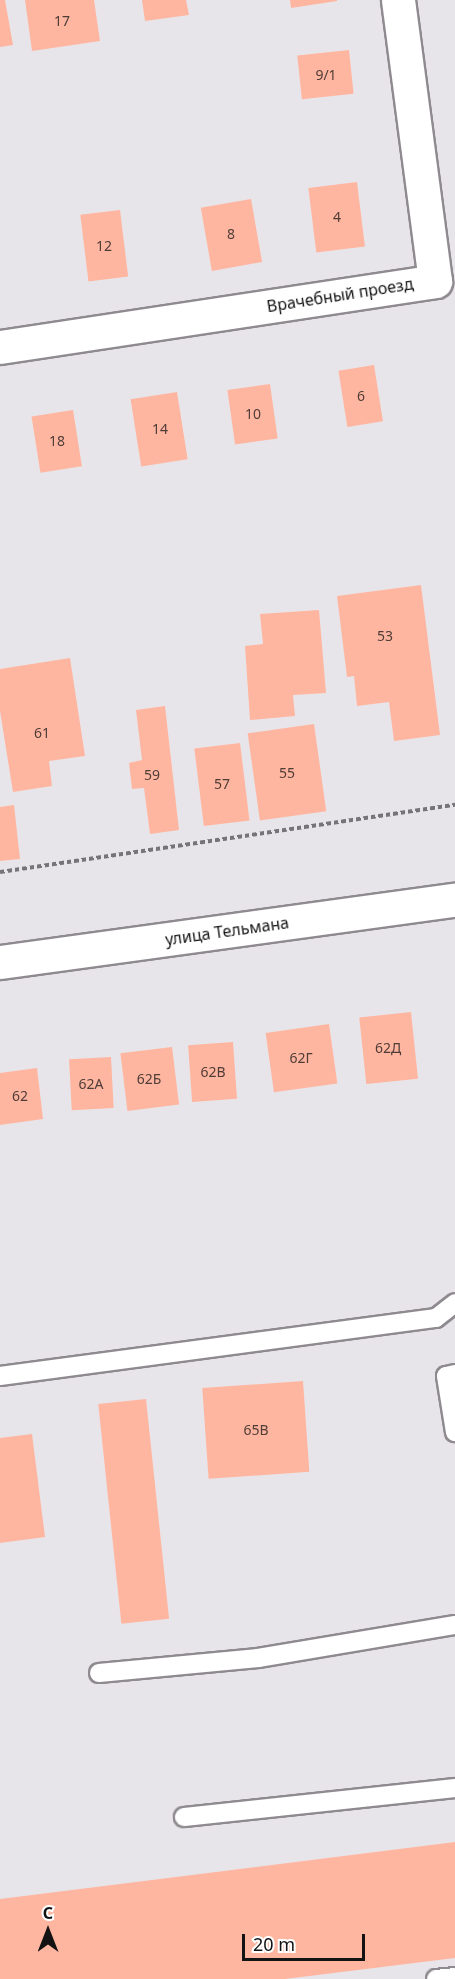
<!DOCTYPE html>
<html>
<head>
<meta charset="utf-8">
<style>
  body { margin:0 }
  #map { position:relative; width:455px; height:1979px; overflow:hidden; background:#e8e5ea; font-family:"Noto Sans",sans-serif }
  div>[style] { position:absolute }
  .building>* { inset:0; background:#ffb6a0; transform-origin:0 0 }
  .path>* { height:4px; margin-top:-2px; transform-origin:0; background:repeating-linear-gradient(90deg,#767477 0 4.5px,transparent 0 7.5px) }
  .roads { filter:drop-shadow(2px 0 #8e8a8f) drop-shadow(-2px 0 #8e8a8f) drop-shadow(0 2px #8e8a8f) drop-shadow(0 -2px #8e8a8f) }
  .service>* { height:18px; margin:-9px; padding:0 9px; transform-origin:9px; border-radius:9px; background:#fff }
  .minor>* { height:33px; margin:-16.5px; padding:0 16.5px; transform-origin:16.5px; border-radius:16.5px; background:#fff }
  .tertiary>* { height:33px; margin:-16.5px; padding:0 16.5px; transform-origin:16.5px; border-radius:16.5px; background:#fff }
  span { translate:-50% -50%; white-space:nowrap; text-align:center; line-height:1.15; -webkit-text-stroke:5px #fff; paint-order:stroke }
  .number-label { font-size:14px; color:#4f3c37 }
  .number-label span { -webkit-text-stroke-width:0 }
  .street-label { font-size:16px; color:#141314 }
  .north { position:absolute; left:18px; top:1901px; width:60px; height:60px; -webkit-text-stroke:4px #fff; paint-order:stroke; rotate:0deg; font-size:16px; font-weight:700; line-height:24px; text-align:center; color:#141314 }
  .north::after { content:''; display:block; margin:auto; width:21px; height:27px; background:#141314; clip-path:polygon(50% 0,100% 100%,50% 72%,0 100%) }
  .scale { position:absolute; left:242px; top:1934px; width:123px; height:27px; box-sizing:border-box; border:3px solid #141314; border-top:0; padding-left:8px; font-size:18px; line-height:21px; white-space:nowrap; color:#141314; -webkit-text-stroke:4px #fff; paint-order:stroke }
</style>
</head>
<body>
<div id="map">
  <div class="building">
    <i style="clip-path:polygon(0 0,5px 0,13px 45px,0 47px)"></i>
    <i style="clip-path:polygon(25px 0,94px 0,100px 41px,32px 51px)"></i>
    <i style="clip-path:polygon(142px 0,186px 0,189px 15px,145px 21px)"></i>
    <i style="clip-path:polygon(290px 0,337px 0,337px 1px,291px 8px)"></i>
    <i style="left:349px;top:50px;width:44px;height:52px;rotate:84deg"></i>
    <i style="left:357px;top:182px;width:65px;height:49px;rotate:83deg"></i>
    <i style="left:251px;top:199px;width:64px;height:51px;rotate:80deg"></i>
    <i style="left:120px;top:210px;width:67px;height:40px;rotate:83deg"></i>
    <i style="left:374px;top:365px;width:57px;height:36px;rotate:81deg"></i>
    <i style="left:270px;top:384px;width:55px;height:43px;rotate:82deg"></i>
    <i style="left:177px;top:392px;width:68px;height:47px;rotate:81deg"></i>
    <i style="left:73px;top:410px;width:57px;height:42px;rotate:81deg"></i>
    <i style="clip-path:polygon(421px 585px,440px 735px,394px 741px,389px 702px,357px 706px,354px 676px,347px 677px,337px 596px)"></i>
    <i style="clip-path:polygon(319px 610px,326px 693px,293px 695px,295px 716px,250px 720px,245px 646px,263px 644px,260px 614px)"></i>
    <i style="clip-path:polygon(70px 658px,85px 756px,49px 761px,52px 786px,13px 792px,0 711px,0 669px)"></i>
    <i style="clip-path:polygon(165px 706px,179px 830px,150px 834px,144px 788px,132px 789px,129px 763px,142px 760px,136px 710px)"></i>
    <i style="left:314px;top:724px;width:88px;height:67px;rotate:82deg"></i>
    <i style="left:240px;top:743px;width:78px;height:46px;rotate:83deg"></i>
    <i style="clip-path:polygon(14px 805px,20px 859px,0 861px,0 807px)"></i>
    <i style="left:411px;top:1012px;width:67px;height:52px;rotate:84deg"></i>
    <i style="left:329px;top:1024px;width:60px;height:64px;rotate:82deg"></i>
    <i style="left:233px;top:1042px;width:57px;height:45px;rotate:86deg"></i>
    <i style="left:172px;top:1047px;width:58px;height:52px;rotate:83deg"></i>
    <i style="left:111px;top:1057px;width:51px;height:42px;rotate:87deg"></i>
    <i style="clip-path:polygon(37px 1068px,43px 1119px,0 1125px,0 1073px)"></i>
    <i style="left:303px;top:1381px;width:91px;height:101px;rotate:86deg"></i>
    <i style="left:146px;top:1399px;width:221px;height:48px;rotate:84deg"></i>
    <i style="clip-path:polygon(32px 1434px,45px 1537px,0 1543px,0 1438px)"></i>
    <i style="clip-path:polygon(455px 1842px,455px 1958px,285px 1979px,0 1979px,0 1899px)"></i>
  </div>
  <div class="path">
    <i style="left:0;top:872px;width:460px;rotate:-8.4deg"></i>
  </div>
  <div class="roads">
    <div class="service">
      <i style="left:455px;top:1374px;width:9px;rotate:167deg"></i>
      <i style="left:446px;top:1376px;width:57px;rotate:80.9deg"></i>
      <i style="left:0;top:1376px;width:440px;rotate:-7.6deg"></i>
      <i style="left:436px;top:1318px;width:24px;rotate:-38deg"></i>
      <i style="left:99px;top:1673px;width:160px;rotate:-5.4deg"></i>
      <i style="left:258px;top:1658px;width:200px;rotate:-9.5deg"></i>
      <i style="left:184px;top:1817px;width:273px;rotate:-6.1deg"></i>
      <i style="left:436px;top:1979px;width:19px;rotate:-6deg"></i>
    </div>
    <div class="minor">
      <i style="left:0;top:347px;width:440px;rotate:-8.6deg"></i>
      <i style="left:435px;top:281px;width:283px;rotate:-97.5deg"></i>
    </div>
    <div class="tertiary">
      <i style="left:0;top:962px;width:459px;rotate:-7.8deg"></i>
    </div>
  </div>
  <div class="number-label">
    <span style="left:62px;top:21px">17</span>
    <span style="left:326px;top:75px">9/1</span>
    <span style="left:337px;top:217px">4</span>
    <span style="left:231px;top:234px">8</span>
    <span style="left:104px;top:246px">12</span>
    <span style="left:361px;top:396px">6</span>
    <span style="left:253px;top:414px">10</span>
    <span style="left:160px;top:429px">14</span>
    <span style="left:57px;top:441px">18</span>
    <span style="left:385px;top:636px">53</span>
    <span style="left:42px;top:733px">61</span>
    <span style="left:287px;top:773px">55</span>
    <span style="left:152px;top:775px">59</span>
    <span style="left:222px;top:784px">57</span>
    <span style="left:388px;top:1048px">62Д</span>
    <span style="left:301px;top:1058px">62Г</span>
    <span style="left:213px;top:1072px">62В</span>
    <span style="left:149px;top:1079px">62Б</span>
    <span style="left:91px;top:1084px">62А</span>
    <span style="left:20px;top:1096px">62</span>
    <span style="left:256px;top:1430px">65В</span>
  </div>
  <div class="street-label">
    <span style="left:340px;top:295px;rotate:-9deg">Врачебный проезд</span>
    <span style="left:227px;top:931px;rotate:-8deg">улица Тельмана</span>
  </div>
  <div class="north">С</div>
  <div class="scale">20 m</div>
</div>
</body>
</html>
